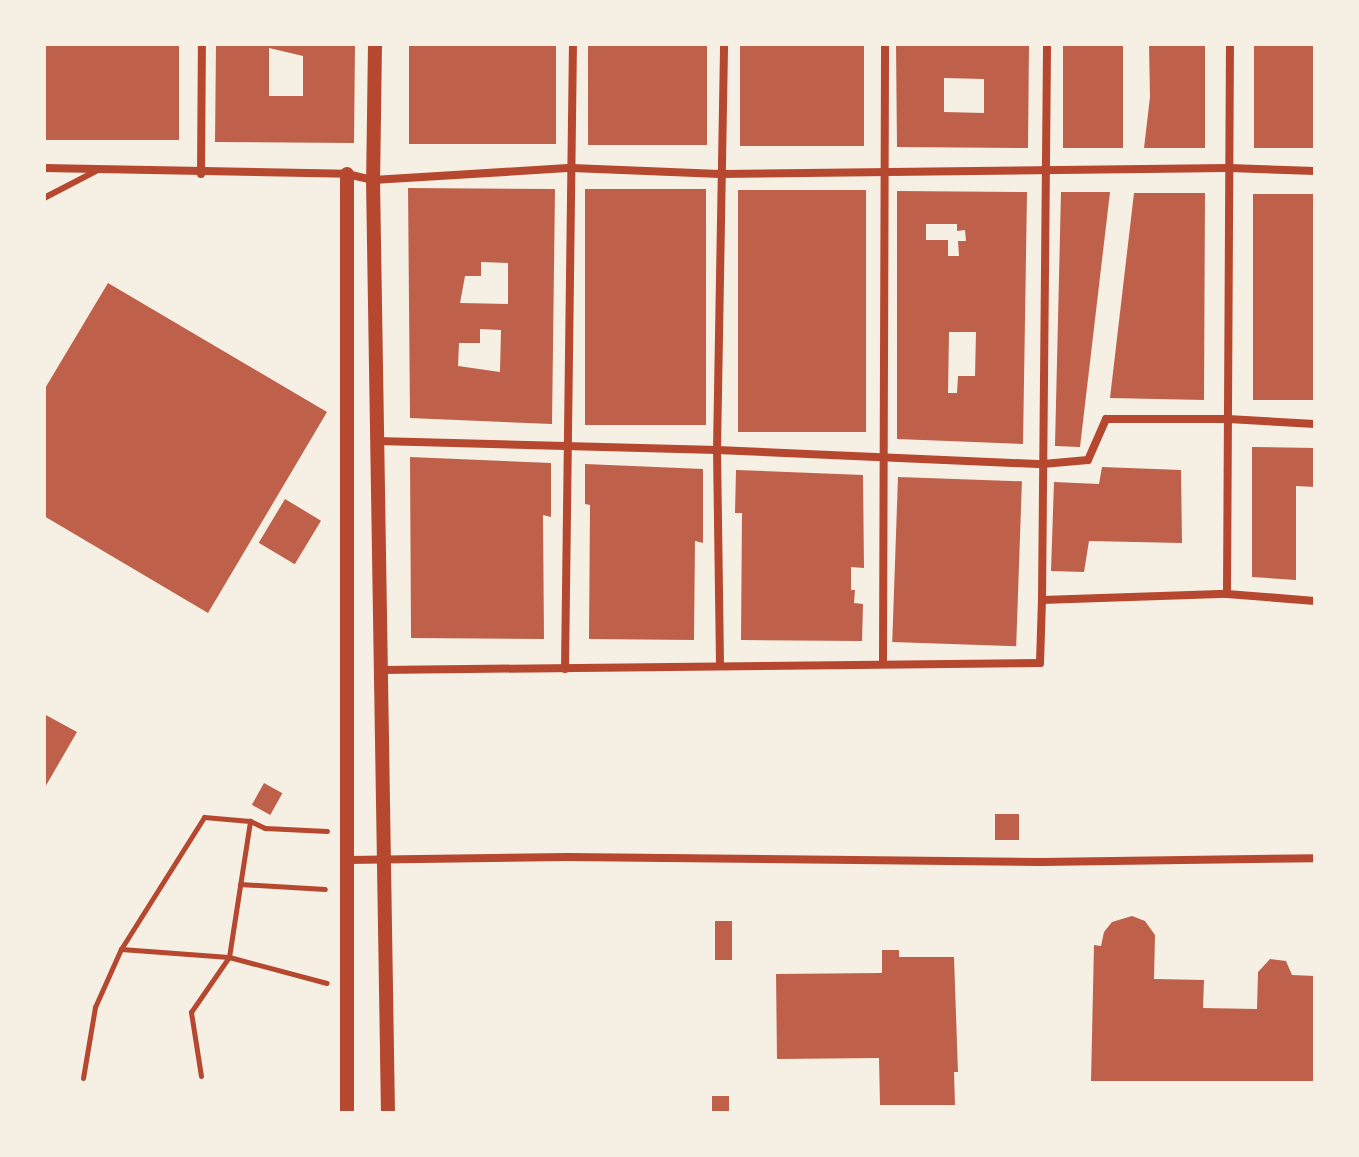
<!DOCTYPE html>
<html>
<head>
<meta charset="utf-8">
<style>
  body { margin:0 }
  #map { position:relative; width:1359px; height:1157px; overflow:hidden; background:#f6efe4; font-family:"PT Sans",sans-serif }
  div>[style] { position:absolute }
  .building>* { inset:0; background:#bf614a; transform-origin:0 0 }
  .path>* { height:5px; margin:-2.5px; padding:0 2.5px; transform-origin:2.5px; border-radius:2.5px; background:#b5482f }
  .service>* { height:6px; margin:-3px; padding:0 3px; transform-origin:3px; border-radius:3px; background:#b5482f }
  .minor>* { height:8px; margin:-4px; padding:0 4px; transform-origin:4px; border-radius:4px; background:#b5482f }
  .tertiary>* { height:14px; margin:-7px; padding:0 7px; transform-origin:7px; border-radius:7px; background:#b5482f }
  span { translate:-50% -50%; white-space:nowrap; text-align:center; line-height:1.15; -webkit-text-stroke:8px #f6efe4; paint-order:stroke }
  .frame { position:absolute; inset:0; border:46px solid #f6efe4; pointer-events:none }
</style>
</head>
<body>
<div id="map">
  <div class="building">
    <i style="left:44px;top:44px;width:135px;height:96px"></i>
    <i style="clip-path:polygon(evenodd,216px 44px,355px 44px,354px 143px,215px 142px,216px 44px,269px 48px,303px 56px,303px 96px,269px 96px,269px 48px)"></i>
    <i style="left:409px;top:44px;width:147px;height:100px"></i>
    <i style="left:588px;top:44px;width:119px;height:101px"></i>
    <i style="left:740px;top:44px;width:124px;height:102px"></i>
    <i style="clip-path:polygon(evenodd,896px 44px,1029px 44px,1028px 148px,897px 147px,896px 44px,944px 78px,984px 79px,984px 113px,944px 112px,944px 78px)"></i>
    <i style="left:1063px;top:44px;width:60px;height:104px"></i>
    <i style="clip-path:polygon(1149px 44px,1205px 44px,1205px 148px,1144px 148px,1150px 97px)"></i>
    <i style="left:1254px;top:44px;width:61px;height:104px"></i>
    <i style="clip-path:polygon(evenodd,408px 188px,555px 189px,552px 424px,410px 418px,408px 188px,481px 262px,508px 263px,508px 304px,460px 303px,465px 276px,481px 276px,481px 262px,408px 188px,480px 329px,501px 330px,500px 372px,458px 366px,459px 343px,480px 343px,480px 329px)"></i>
    <i style="left:585px;top:189px;width:121px;height:236px"></i>
    <i style="left:738px;top:190px;width:128px;height:242px"></i>
    <i style="clip-path:polygon(evenodd,897px 191px,1027px 192px,1023px 444px,897px 439px,897px 191px,926px 224px,957px 224px,957px 231px,965px 230px,966px 241px,958px 241px,959px 256px,948px 256px,948px 240px,926px 240px,926px 224px,897px 191px,949px 332px,976px 332px,975px 376px,958px 376px,957px 393px,948px 393px,949px 332px)"></i>
    <i style="clip-path:polygon(1061px 192px,1110px 192px,1080px 447px,1055px 446px)"></i>
    <i style="clip-path:polygon(1134px 193px,1205px 193px,1204px 400px,1110px 398px)"></i>
    <i style="left:1253px;top:194px;width:62px;height:206px"></i>
    <i style="clip-path:polygon(108px 283px,327px 412px,208px 613px,44px 516px,44px 390px)"></i>
    <i style="clip-path:polygon(1252px 447px,1315px 448px,1315px 487px,1296px 486px,1296px 580px,1252px 577px)"></i>
    <i style="clip-path:polygon(410px 457px,551px 463px,551px 517px,543px 515px,544px 639px,411px 638px)"></i>
    <i style="clip-path:polygon(585px 464px,703px 469px,703px 543px,695px 541px,694px 640px,589px 639px,590px 505px,585px 504px)"></i>
    <i style="clip-path:polygon(1102px 467px,1181px 470px,1182px 543px,1089px 541px,1084px 572px,1051px 571px,1054px 482px,1099px 484px)"></i>
    <i style="clip-path:polygon(736px 470px,863px 475px,864px 568px,851px 567px,851px 590px,855px 590px,854px 603px,863px 604px,862px 641px,741px 640px,742px 513px,735px 513px)"></i>
    <i style="left:898px;top:477px;width:124px;height:165px;rotate:2deg"></i>
    <i style="left:285px;top:499px;width:42px;height:51px;rotate:31deg"></i>
    <i style="clip-path:polygon(44px 714px,77px 732px,44px 789px)"></i>
    <i style="left:264px;top:783px;width:21px;height:25px;rotate:29deg"></i>
    <i style="left:995px;top:814px;width:24px;height:26px"></i>
    <i style="clip-path:polygon(1132px 916px,1145px 921px,1155px 935px,1154px 979px,1204px 980px,1203px 1008px,1257px 1009px,1258px 972px,1270px 959px,1286px 961px,1292px 975px,1315px 976px,1315px 1081px,1091px 1081px,1094px 945px,1101px 946px,1104px 932px,1112px 922px)"></i>
    <i style="left:715px;top:921px;width:17px;height:39px"></i>
    <i style="clip-path:polygon(882px 950px,899px 950px,899px 957px,954px 957px,958px 1072px,954px 1072px,955px 1105px,880px 1105px,879px 1058px,777px 1059px,776px 974px,882px 973px)"></i>
    <i style="left:712px;top:1096px;width:17px;height:17px"></i>
  </div>
  <div class="path">
    <i style="left:240px;top:884px;width:85px;rotate:3.4deg"></i>
    <i style="left:121px;top:949px;width:108px;rotate:4.2deg"></i>
    <i style="left:229px;top:957px;width:101px;rotate:14.9deg"></i>
    <i style="left:201px;top:1076px;width:65px;rotate:-98.9deg"></i>
    <i style="left:191px;top:1012px;width:67px;rotate:-55.4deg"></i>
    <i style="left:229px;top:957px;width:138px;rotate:-81.2deg"></i>
    <i style="left:83px;top:1078px;width:72px;rotate:-80.4deg"></i>
    <i style="left:95px;top:1007px;width:64px;rotate:-65.9deg"></i>
    <i style="left:121px;top:949px;width:156px;rotate:-57.8deg"></i>
    <i style="left:204px;top:817px;width:46px;rotate:5deg"></i>
    <i style="left:250px;top:821px;width:17px;rotate:25deg"></i>
    <i style="left:265px;top:828px;width:62px;rotate:2.8deg"></i>
  </div>
  <div class="service">
    <i style="left:44px;top:198px;width:61px;rotate:-27.4deg"></i>
  </div>
  <div class="minor">
    <i style="left:44px;top:168px;width:303px;rotate:1.1deg"></i>
    <i style="left:347px;top:174px;width:27px;rotate:13deg"></i>
    <i style="left:373px;top:180px;width:199px;rotate:-3.5deg"></i>
    <i style="left:572px;top:168px;width:148px;rotate:2.3deg"></i>
    <i style="left:720px;top:174px;width:509px;rotate:-0.68deg"></i>
    <i style="left:1229px;top:168px;width:86px;rotate:2deg"></i>
    <i style="left:201px;top:174px;width:130px;rotate:-89.6deg"></i>
    <i style="left:377px;top:441px;width:340px;rotate:1.5deg"></i>
    <i style="left:717px;top:450px;width:326px;rotate:2.5deg"></i>
    <i style="left:1043px;top:464px;width:45px;rotate:-5.1deg"></i>
    <i style="left:1088px;top:460px;width:45px;rotate:-66.3deg"></i>
    <i style="left:1106px;top:419px;width:122px"></i>
    <i style="left:1228px;top:419px;width:87px;rotate:3.3deg"></i>
    <i style="left:1227px;top:594px;width:550px;rotate:-89.69deg"></i>
    <i style="left:1042px;top:600px;width:556px;rotate:-89.48deg"></i>
    <i style="left:883px;top:662px;width:618px;rotate:-89.81deg"></i>
    <i style="left:720px;top:664px;width:214px;rotate:-90.8deg"></i>
    <i style="left:717px;top:450px;width:406px;rotate:-89deg"></i>
    <i style="left:565px;top:669px;width:625px;rotate:-89.27deg"></i>
    <i style="left:380px;top:670px;width:660px;rotate:-0.61deg"></i>
    <i style="left:1040px;top:663px;width:63px;rotate:-88.2deg"></i>
    <i style="left:1042px;top:600px;width:185px;rotate:-1.9deg"></i>
    <i style="left:1227px;top:594px;width:88px;rotate:4.5deg"></i>
    <i style="left:348px;top:860px;width:219px;rotate:-0.8deg"></i>
    <i style="left:567px;top:857px;width:474px;rotate:0.6deg"></i>
    <i style="left:1041px;top:862px;width:274px;rotate:-0.8deg"></i>
  </div>
  <div class="tertiary">
    <i style="left:375px;top:44px;width:136px;rotate:90.8deg"></i>
    <i style="left:373px;top:180px;width:933px;rotate:89.08deg"></i>
    <i style="left:347px;top:1113px;width:939px;rotate:-90deg"></i>
  </div>
  <div class="frame"></div>
</div>
</body>
</html>
